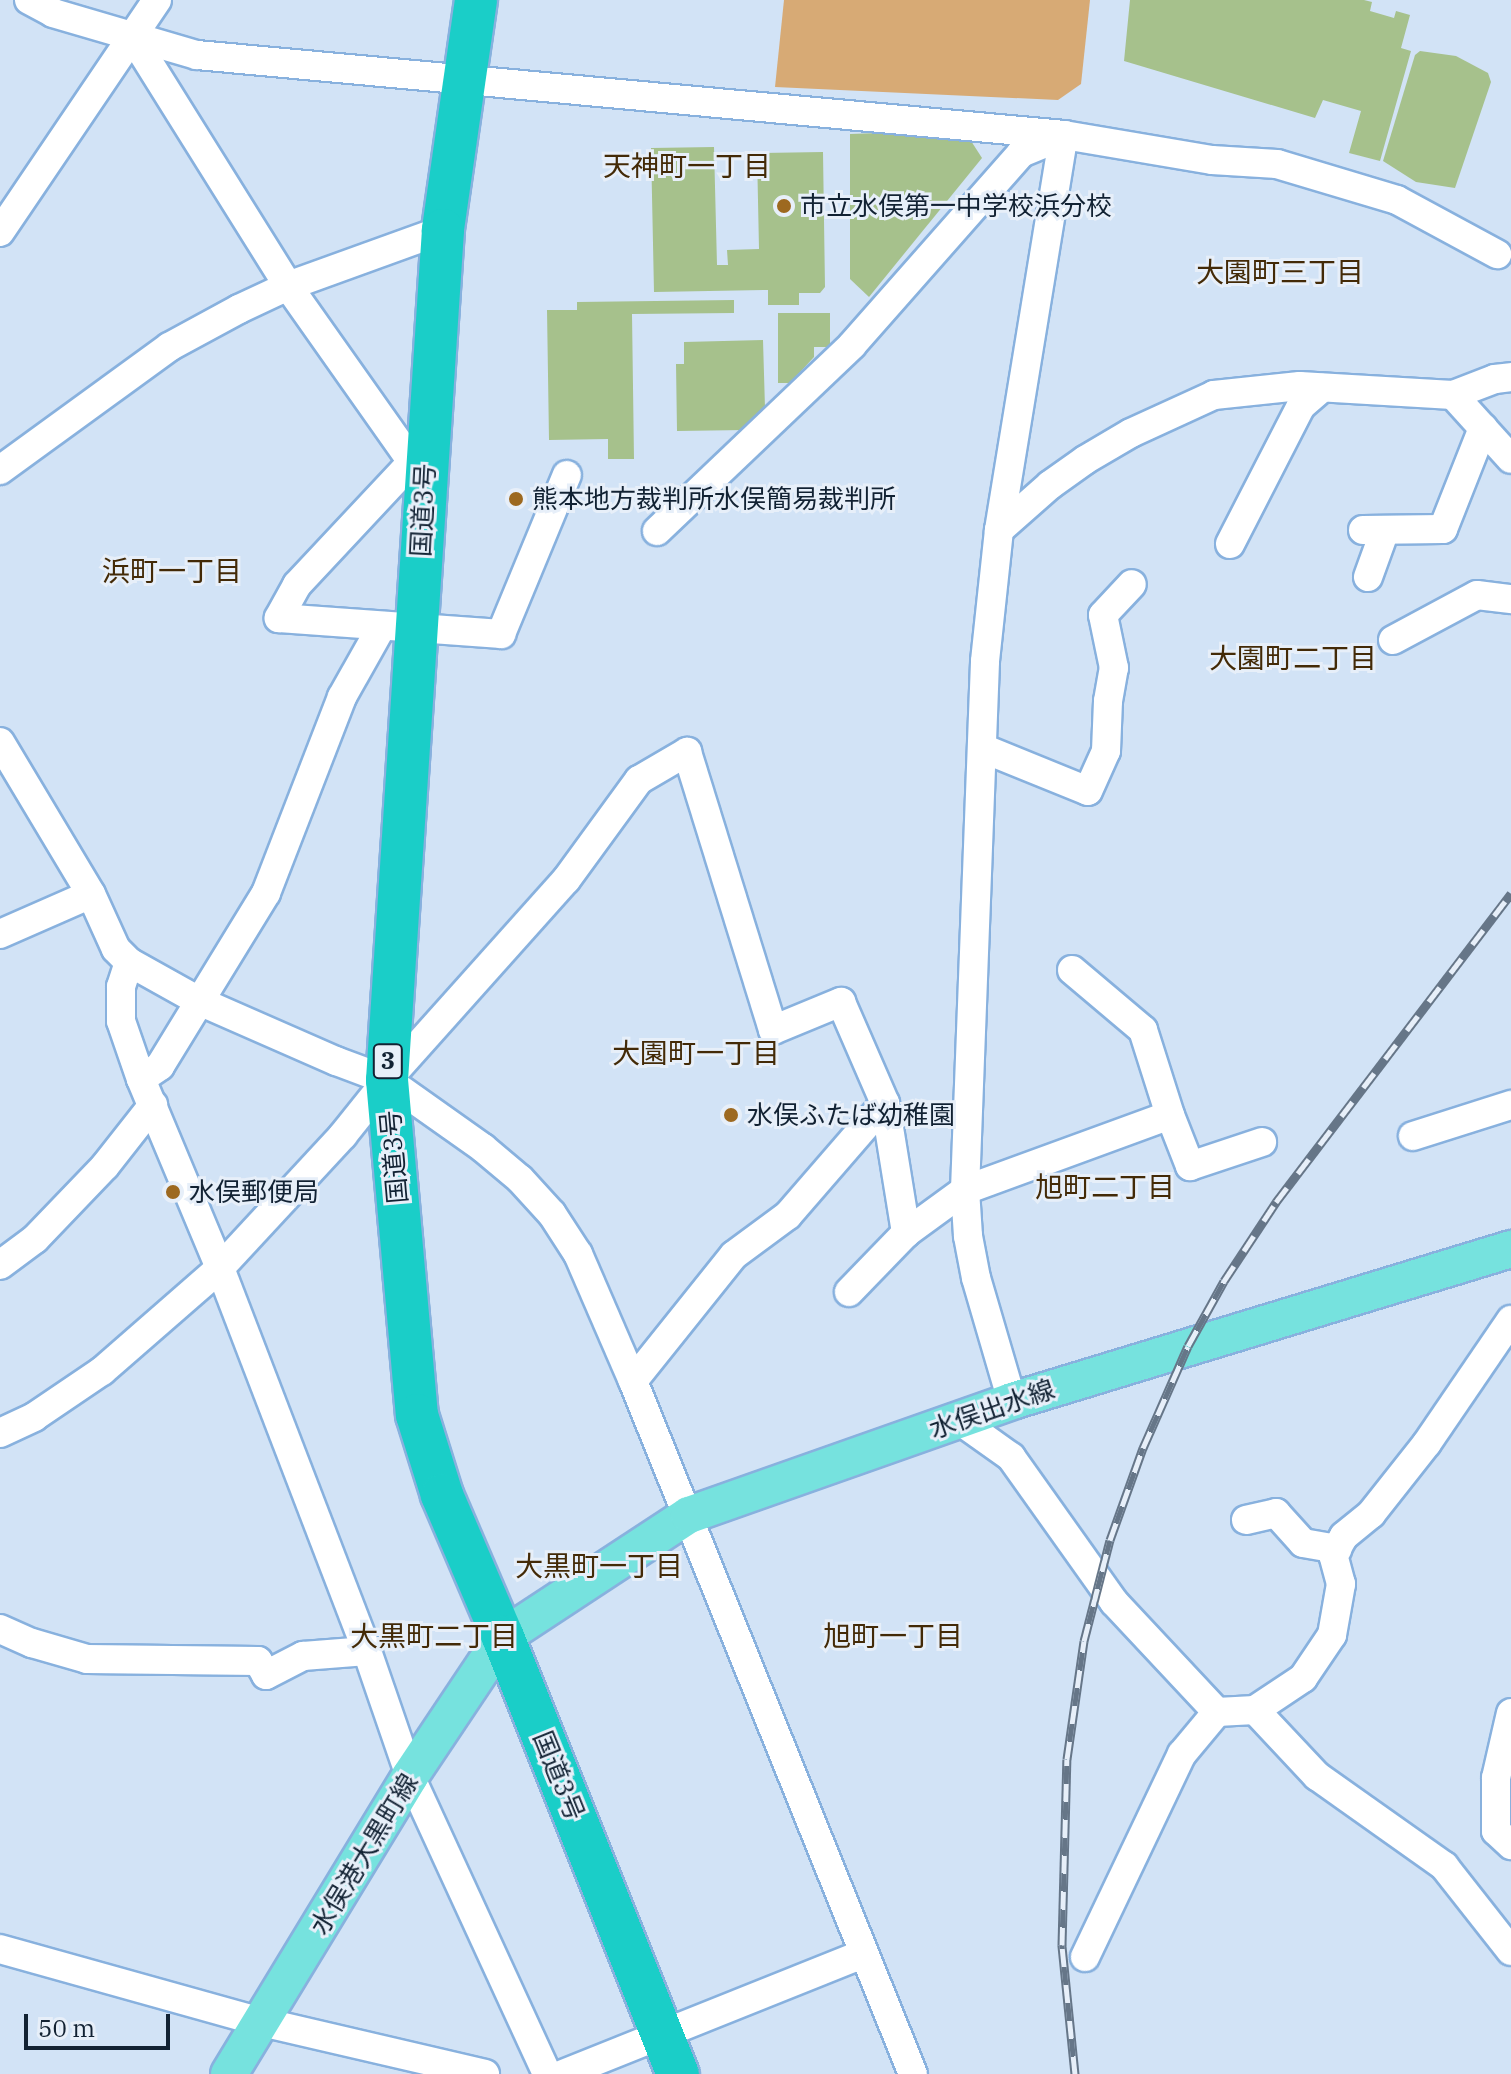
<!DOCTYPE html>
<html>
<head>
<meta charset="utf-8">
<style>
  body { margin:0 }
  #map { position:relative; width:1511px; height:2074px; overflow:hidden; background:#d2e3f6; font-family:"IBM Plex Serif","Noto Sans JP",serif }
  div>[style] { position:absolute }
  .green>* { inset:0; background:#d7aa75 }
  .building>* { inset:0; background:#a6c18c }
  .roads { filter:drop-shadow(2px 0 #88b1de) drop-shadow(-2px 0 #88b1de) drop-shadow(0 2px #88b1de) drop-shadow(0 -2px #88b1de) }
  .minor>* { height:28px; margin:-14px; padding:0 14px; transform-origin:14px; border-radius:14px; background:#fff }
  .major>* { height:36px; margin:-18px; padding:0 18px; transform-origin:18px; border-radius:18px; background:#76e2de }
  .highway>* { height:42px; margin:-21px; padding:0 21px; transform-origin:21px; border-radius:21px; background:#1acec8 }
  .rail>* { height:9px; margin-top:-4.5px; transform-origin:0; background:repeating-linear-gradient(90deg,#e7eff9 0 18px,#667688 0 36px); box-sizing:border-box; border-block:2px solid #667688 }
  .dots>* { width:22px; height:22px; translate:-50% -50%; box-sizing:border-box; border:4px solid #e7eff9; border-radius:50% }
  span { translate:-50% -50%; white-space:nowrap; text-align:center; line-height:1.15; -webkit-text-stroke:6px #e7eff9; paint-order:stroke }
  .shield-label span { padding:2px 6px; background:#e7eff9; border:2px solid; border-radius:6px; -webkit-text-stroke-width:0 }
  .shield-label { font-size:24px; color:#122233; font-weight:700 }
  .poi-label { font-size:26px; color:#122233 }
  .left { translate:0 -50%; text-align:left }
  .street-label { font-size:26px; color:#122233 }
  .neighbourhood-label { font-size:28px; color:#432a07 }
  .scale { position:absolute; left:24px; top:2014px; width:146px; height:36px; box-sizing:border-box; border:4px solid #122233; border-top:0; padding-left:10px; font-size:24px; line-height:28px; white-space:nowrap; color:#122233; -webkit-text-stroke:6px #e7eff9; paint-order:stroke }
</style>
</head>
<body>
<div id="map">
  <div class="green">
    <i style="clip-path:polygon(784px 0,1090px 0,1081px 84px,1058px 100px,775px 87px)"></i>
  </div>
  <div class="building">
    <i style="clip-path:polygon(1130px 0,1364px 0,1372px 2px,1370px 11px,1394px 18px,1396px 11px,1410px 15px,1401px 48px,1411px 51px,1380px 161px,1349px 153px,1361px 111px,1323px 100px,1315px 118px,1124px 61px)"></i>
    <i style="clip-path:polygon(1420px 51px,1456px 56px,1488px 73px,1491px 82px,1455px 188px,1416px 182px,1383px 161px,1415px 55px)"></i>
    <i style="clip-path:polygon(964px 130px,982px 158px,869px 297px,850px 279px,850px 134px)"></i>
    <i style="clip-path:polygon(714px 147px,717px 265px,728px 265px,727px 250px,759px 249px,757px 153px,823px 152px,825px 287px,820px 293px,799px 293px,799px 305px,768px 305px,768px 290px,654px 292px,651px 148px)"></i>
    <i style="clip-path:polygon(734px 300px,734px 313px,632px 314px,634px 459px,608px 459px,608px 439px,549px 440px,547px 310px,577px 310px,577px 302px)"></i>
    <i style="clip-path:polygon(778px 313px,830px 313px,830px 347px,814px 347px,814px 357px,790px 383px,778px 383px)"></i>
    <i style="clip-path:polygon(763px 340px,765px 408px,745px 430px,677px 431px,676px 364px,684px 364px,684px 342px)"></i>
  </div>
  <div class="roads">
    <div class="minor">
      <i style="left:29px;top:0;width:27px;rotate:28deg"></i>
      <i style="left:53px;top:13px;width:150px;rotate:16.3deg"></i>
      <i style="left:197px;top:55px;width:871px;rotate:5.27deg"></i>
      <i style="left:1064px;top:135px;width:150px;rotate:9.6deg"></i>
      <i style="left:1212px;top:160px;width:65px;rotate:3.5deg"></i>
      <i style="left:1277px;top:164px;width:125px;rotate:16.7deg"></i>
      <i style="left:1397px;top:200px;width:114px;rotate:28.4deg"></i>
      <i style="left:132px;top:36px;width:295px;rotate:58deg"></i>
      <i style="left:288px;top:286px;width:215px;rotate:54.8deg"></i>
      <i style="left:0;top:232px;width:280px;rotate:-55.9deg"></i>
      <i style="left:1453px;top:395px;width:86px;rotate:47.8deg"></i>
      <i style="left:425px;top:458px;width:14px;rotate:163deg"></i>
      <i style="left:412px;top:462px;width:168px;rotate:133.1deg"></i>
      <i style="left:297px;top:585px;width:38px;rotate:119deg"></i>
      <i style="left:279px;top:618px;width:223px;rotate:4.1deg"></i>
      <i style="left:501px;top:634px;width:172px;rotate:-67.5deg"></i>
      <i style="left:0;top:470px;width:209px;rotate:-36deg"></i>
      <i style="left:169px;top:347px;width:80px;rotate:-28.5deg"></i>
      <i style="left:239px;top:309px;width:54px;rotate:-25.1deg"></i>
      <i style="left:288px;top:286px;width:165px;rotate:-19.9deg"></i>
      <i style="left:999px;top:530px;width:68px;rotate:-41.4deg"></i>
      <i style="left:1050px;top:485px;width:43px;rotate:-35.5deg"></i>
      <i style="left:1085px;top:460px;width:53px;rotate:-30.4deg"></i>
      <i style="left:1131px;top:433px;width:91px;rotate:-24.6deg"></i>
      <i style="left:1214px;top:395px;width:86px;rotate:-6deg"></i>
      <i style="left:1300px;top:386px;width:153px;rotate:3.4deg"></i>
      <i style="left:1453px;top:395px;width:45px;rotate:-20.9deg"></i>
      <i style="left:1495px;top:379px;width:16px;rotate:-7deg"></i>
      <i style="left:1363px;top:530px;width:80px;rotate:-0.7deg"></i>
      <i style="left:1443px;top:529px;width:109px;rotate:-68.4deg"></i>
      <i style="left:657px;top:531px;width:269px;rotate:-43.6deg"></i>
      <i style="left:852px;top:345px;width:256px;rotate:-48.6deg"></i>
      <i style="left:1021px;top:153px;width:42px;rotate:-22.3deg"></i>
      <i style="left:1230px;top:544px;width:155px;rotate:-62.8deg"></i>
      <i style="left:1301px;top:406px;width:28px;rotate:-41deg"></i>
      <i style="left:1368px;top:577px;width:50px;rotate:-70.1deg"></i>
      <i style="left:1393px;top:640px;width:95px;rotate:-28.2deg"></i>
      <i style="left:1477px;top:595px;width:34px;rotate:7deg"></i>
      <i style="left:0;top:742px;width:177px;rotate:59.1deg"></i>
      <i style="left:91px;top:894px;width:60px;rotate:65.6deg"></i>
      <i style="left:116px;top:949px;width:18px;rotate:45deg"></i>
      <i style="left:129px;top:962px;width:80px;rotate:29.1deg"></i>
      <i style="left:199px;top:1001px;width:150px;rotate:23.7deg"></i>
      <i style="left:336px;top:1061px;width:54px;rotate:20.4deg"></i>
      <i style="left:387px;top:1080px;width:118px;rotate:35.3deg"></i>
      <i style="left:483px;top:1148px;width:48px;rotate:40deg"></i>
      <i style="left:520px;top:1179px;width:47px;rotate:47.6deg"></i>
      <i style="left:552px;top:1214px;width:48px;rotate:57deg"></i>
      <i style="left:578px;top:1254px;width:138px;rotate:66.6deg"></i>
      <i style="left:633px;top:1381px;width:747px;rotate:68deg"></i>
      <i style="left:982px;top:748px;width:114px;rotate:22.1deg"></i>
      <i style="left:1088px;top:791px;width:44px;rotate:-65.8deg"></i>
      <i style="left:1106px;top:751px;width:50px;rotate:-87.7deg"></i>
      <i style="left:1108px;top:701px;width:34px;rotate:-80deg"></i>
      <i style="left:1114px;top:668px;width:54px;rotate:-101.7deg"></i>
      <i style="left:1103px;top:615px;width:42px;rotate:-46.9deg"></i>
      <i style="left:0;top:934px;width:99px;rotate:-23.7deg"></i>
      <i style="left:129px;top:962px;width:26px;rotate:108deg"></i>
      <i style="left:121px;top:987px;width:34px;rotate:90deg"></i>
      <i style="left:121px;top:1021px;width:61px;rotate:71deg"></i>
      <i style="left:141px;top:1079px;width:205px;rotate:67.3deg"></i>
      <i style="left:220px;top:1268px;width:410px;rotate:69deg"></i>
      <i style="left:367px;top:1651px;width:132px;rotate:71deg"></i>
      <i style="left:410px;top:1776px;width:328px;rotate:65.3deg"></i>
      <i style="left:1072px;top:970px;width:93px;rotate:40.2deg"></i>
      <i style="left:1143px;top:1030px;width:89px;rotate:72.4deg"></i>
      <i style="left:141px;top:1079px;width:23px;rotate:-34deg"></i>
      <i style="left:160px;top:1066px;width:203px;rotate:-58.5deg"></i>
      <i style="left:266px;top:893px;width:210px;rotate:-68.8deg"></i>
      <i style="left:342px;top:697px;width:81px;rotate:-60.6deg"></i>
      <i style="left:1413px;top:1136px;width:103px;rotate:-17.6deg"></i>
      <i style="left:0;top:1265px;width:44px;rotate:-36.6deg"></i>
      <i style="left:35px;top:1239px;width:101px;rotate:-46.2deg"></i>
      <i style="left:105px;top:1166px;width:78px;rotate:-51.8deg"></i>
      <i style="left:849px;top:1292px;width:82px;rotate:-46deg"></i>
      <i style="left:633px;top:1381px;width:161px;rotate:-51.3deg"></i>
      <i style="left:734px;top:1255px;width:67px;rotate:-36.5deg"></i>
      <i style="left:788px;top:1215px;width:148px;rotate:-49.1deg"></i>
      <i style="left:1012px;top:1401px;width:128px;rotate:-106.3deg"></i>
      <i style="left:976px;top:1278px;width:43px;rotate:-100.8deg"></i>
      <i style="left:968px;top:1236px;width:46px;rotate:-93.7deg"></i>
      <i style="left:965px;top:1190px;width:529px;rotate:-87.83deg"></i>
      <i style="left:985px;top:661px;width:132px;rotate:-83.9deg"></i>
      <i style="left:999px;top:530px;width:400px;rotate:-80.7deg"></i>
      <i style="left:959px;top:1420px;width:64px;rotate:35.4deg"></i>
      <i style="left:1011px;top:1457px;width:178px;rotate:54.6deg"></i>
      <i style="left:1114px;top:1602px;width:151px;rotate:46.9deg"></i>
      <i style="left:1217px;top:1712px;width:38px;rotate:-3deg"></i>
      <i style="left:1255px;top:1710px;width:58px;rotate:-33.7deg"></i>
      <i style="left:1303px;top:1678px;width:52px;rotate:-56deg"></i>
      <i style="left:1332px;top:1635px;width:52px;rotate:-80deg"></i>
      <i style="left:1341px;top:1584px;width:30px;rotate:-105deg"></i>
      <i style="left:1333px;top:1555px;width:22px;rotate:-60deg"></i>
      <i style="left:1344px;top:1536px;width:35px;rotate:-39deg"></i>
      <i style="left:1371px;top:1514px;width:90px;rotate:-51.7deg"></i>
      <i style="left:1427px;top:1443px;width:149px;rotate:-55.7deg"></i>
      <i style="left:0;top:1433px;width:38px;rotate:-25deg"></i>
      <i style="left:34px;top:1417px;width:82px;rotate:-34.1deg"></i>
      <i style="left:102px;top:1371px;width:157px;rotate:-41.1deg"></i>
      <i style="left:220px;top:1268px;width:181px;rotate:-47.2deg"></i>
      <i style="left:343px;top:1135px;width:70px;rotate:-51.3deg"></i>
      <i style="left:387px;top:1080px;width:268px;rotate:-48.2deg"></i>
      <i style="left:566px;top:880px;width:124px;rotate:-53.9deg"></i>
      <i style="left:639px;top:780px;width:56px;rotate:-30.3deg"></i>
      <i style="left:687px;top:752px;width:291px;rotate:72.8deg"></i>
      <i style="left:773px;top:1030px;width:74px;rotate:-22.4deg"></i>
      <i style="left:841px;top:1002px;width:110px;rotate:66.5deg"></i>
      <i style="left:885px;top:1103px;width:132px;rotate:80.8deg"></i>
      <i style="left:906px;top:1233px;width:73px;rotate:-36.1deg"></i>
      <i style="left:965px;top:1190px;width:218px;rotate:-20.1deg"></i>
      <i style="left:1170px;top:1115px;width:55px;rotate:68.6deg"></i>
      <i style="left:1190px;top:1166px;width:76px;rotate:-18.4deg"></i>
      <i style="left:1246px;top:1520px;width:31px;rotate:-13deg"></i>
      <i style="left:1276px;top:1513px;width:40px;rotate:48deg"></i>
      <i style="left:1303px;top:1543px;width:35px;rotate:10deg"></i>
      <i style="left:0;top:1629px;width:35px;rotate:24deg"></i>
      <i style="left:32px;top:1643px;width:57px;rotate:16.2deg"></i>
      <i style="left:87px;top:1659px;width:171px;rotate:0.7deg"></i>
      <i style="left:258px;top:1661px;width:16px;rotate:60deg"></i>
      <i style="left:266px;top:1675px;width:42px;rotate:-27.2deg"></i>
      <i style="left:303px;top:1656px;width:64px;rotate:-4.5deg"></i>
      <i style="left:1255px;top:1710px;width:91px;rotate:46.8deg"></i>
      <i style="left:1317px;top:1776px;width:156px;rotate:35.3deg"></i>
      <i style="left:1444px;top:1866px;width:108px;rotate:51.8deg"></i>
      <i style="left:1511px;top:1713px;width:67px;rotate:103deg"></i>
      <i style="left:1496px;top:1778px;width:53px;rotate:90deg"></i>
      <i style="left:1496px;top:1831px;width:21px;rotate:43deg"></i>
      <i style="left:0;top:1949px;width:272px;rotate:15.6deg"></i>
      <i style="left:262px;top:2022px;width:229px;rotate:13.1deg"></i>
      <i style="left:1085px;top:1957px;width:225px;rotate:-64.5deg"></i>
      <i style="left:1182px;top:1754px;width:55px;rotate:-50.2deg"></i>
      <i style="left:563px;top:2074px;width:323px;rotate:-21.8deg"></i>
    </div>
    <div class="major">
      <i style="left:229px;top:2074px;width:349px;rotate:-58.7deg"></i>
      <i style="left:410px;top:1776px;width:167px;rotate:-56.2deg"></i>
      <i style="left:503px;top:1637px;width:222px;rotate:-33.3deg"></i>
      <i style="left:689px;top:1515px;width:343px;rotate:-19.4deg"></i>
      <i style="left:1012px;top:1401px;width:522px;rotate:-16.94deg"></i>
    </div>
    <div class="highway">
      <i style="left:476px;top:0;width:232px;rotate:98.2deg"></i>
      <i style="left:443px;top:230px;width:852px;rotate:93.77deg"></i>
      <i style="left:387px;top:1080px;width:336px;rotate:84.9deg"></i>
      <i style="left:417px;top:1415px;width:84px;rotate:72.6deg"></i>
      <i style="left:442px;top:1495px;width:155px;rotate:66.8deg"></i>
      <i style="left:503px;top:1637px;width:471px;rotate:68.2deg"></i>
    </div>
  </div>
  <div class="rail">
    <i style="left:1075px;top:2074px;width:130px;rotate:-95.8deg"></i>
    <i style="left:1062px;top:1945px;width:186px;rotate:-88.5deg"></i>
    <i style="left:1067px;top:1759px;width:119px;rotate:-81.8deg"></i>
    <i style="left:1084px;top:1641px;width:104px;rotate:-75.6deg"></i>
    <i style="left:1110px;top:1540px;width:98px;rotate:-70.3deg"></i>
    <i style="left:1143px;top:1448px;width:111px;rotate:-66.2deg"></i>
    <i style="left:1188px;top:1346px;width:74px;rotate:-61deg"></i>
    <i style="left:1224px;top:1281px;width:95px;rotate:-56.6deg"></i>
    <i style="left:1276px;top:1202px;width:388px;rotate:-52.7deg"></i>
  </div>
  <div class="dots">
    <i style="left:784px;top:206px;background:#9d6920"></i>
    <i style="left:516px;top:499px;background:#9d6920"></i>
    <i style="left:731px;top:1115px;background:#9d6920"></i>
    <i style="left:173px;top:1192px;background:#9d6920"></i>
  </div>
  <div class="shield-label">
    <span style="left:388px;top:1061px">3</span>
  </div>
  <div class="poi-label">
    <span class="left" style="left:800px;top:206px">市立水俣第一中学校浜分校</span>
    <span class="left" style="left:532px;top:499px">熊本地方裁判所水俣簡易裁判所</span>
    <span class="left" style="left:747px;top:1115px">水俣ふたば幼稚園</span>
    <span class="left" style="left:189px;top:1192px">水俣郵便局</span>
  </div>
  <div class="street-label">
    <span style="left:423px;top:510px;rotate:-87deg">国道3号</span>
    <span style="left:394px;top:1157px;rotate:-95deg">国道3号</span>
    <span style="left:992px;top:1409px;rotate:-19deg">水俣出水線</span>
    <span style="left:559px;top:1776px;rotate:68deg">国道3号</span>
    <span style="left:364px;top:1854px;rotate:-59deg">水俣港大黒町線</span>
  </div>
  <div class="neighbourhood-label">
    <span style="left:687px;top:166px">天神町一丁目</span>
    <span style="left:1280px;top:272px">大園町三丁目</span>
    <span style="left:172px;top:571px">浜町一丁目</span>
    <span style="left:1293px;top:658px">大園町二丁目</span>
    <span style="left:696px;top:1053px">大園町一丁目</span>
    <span style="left:1105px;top:1187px">旭町二丁目</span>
    <span style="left:599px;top:1566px">大黒町一丁目</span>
    <span style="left:434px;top:1636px">大黒町二丁目</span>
    <span style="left:893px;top:1636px">旭町一丁目</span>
  </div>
  <div class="scale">50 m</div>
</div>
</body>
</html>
